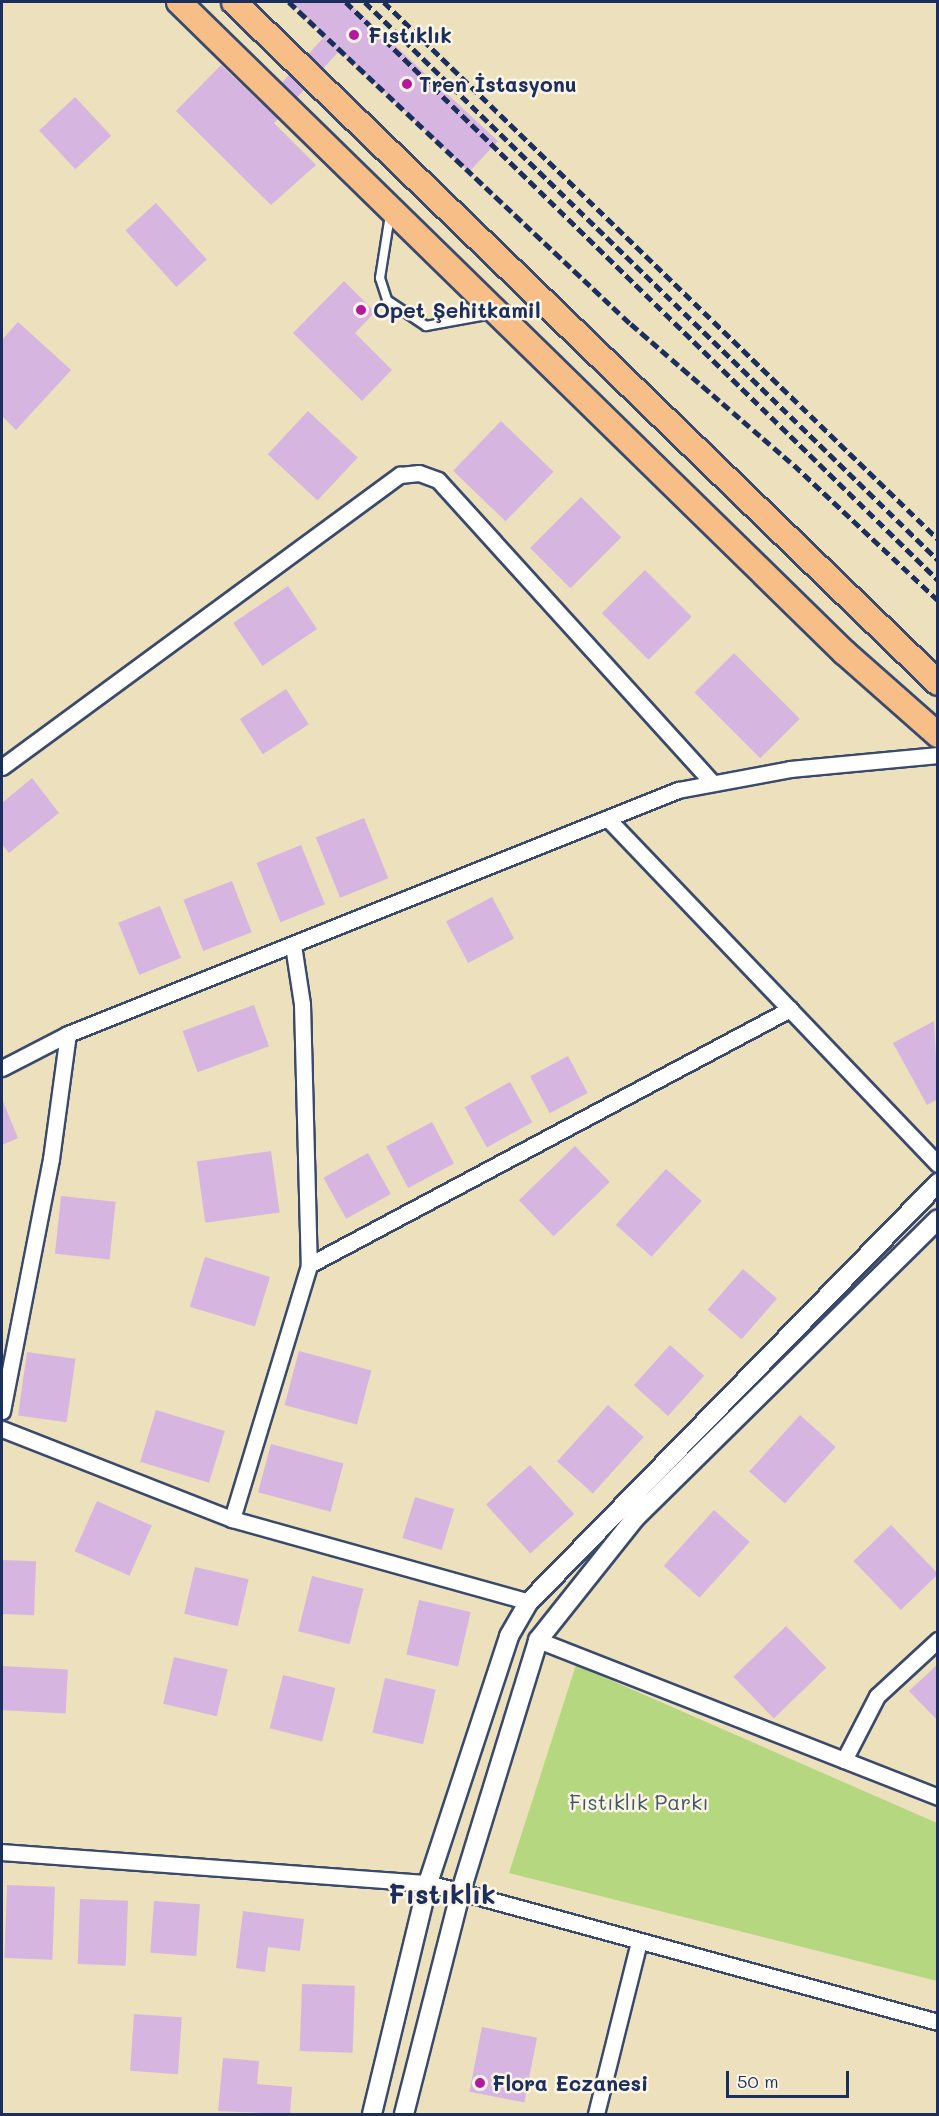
<!DOCTYPE html>
<html>
<head>
<meta charset="utf-8">
<style>
  body { margin:0 }
  #map { position:relative; width:939px; height:2116px; overflow:hidden; background:#ece0bd; font-family:Mali,sans-serif }
  div>[style] { position:absolute }
  .green>* { inset:0; background:#b4d77f }
  .building>* { inset:0; background:#d6b6e0; transform-origin:0 0 }
  .roads { filter:drop-shadow(2px 0 #3a4a6c) drop-shadow(-2px 0 #3a4a6c) drop-shadow(0 2px #3a4a6c) drop-shadow(0 -2px #3a4a6c) }
  .service>* { height:8px; margin:-4px; padding:0 4px; transform-origin:4px; border-radius:4px; background:#fff }
  .minor>* { height:15px; margin:-7.5px; padding:0 7.5px; transform-origin:7.5px; border-radius:7.5px; background:#fff }
  .tertiary>* { height:18px; margin:-9px; padding:0 9px; transform-origin:9px; border-radius:9px; background:#fff }
  .primary>* { height:24px; margin:-12px; padding:0 12px; transform-origin:12px; border-radius:12px; background:#f7be87 }
  .rail>* { height:4.5px; margin-top:-2.25px; transform-origin:0; background:repeating-linear-gradient(90deg,#1b2f5e 0 9px,transparent 0 13.5px) }
  .dots>* { width:16px; height:16px; translate:-50% -50%; box-sizing:border-box; border:3px solid #fcf5e5; border-radius:50% }
  span { translate:-50% -50%; white-space:nowrap; text-align:center; line-height:1.15; -webkit-text-stroke:5px #fcf5e5; paint-order:stroke }
  .poi-label { font-size:21px; color:#1b2f5e; font-weight:700 }
  .left { translate:0 -50%; text-align:left }
  .park-label { font-size:21px; color:#415966 }
  .district-label { font-size:27px; color:#1b2f5e; font-weight:700 }
  .frame { position:absolute; inset:0; border:3px solid #1b2f5e; pointer-events:none }
  .scale { position:absolute; left:726px; top:2071px; width:123px; height:27px; box-sizing:border-box; border:3px solid #1b2f5e; border-top:0; padding-left:8px; font-size:18px; line-height:21px; white-space:nowrap; color:#1b2f5e; -webkit-text-stroke:4px #fcf5e5; paint-order:stroke }
</style>
</head>
<body>
<div id="map">
  <div class="green">
    <i style="clip-path:polygon(576px 1665px,937px 1823px,937px 1981px,509px 1873px)"></i>
  </div>
  <div class="building">
    <i style="clip-path:polygon(292px 2px,348px 2px,498px 141px,469px 172px,340px 50px,274px 123px,316px 165px,271px 205px,176px 111px,221px 65px,262px 104px,325px 36px)"></i>
    <i style="left:75px;top:97px;width:53px;height:49px;rotate:47deg"></i>
    <i style="left:156px;top:203px;width:76px;height:41px;rotate:48deg"></i>
    <i style="clip-path:polygon(344px 281px,375px 312px,355px 333px,392px 370px,362px 401px,293px 333px)"></i>
    <i style="clip-path:polygon(18px 322px,71px 370px,16px 430px,2px 416px,2px 340px)"></i>
    <i style="left:308px;top:411px;width:68px;height:59px;rotate:43deg"></i>
    <i style="left:501px;top:421px;width:73px;height:69px;rotate:44deg"></i>
    <i style="left:581px;top:497px;width:57px;height:72px;rotate:45deg"></i>
    <i style="left:645px;top:570px;width:66px;height:61px;rotate:45deg"></i>
    <i style="left:288px;top:586px;width:52px;height:66px;rotate:56deg"></i>
    <i style="left:734px;top:653px;width:93px;height:56px;rotate:45deg"></i>
    <i style="left:286px;top:689px;width:42px;height:55px;rotate:57deg"></i>
    <i style="clip-path:polygon(32px 778px,59px 813px,9px 853px,2px 844px,2px 803px)"></i>
    <i style="left:364px;top:818px;width:65px;height:52px;rotate:68deg"></i>
    <i style="left:301px;top:845px;width:64px;height:48px;rotate:68deg"></i>
    <i style="left:232px;top:881px;width:55px;height:52px;rotate:69deg"></i>
    <i style="left:492px;top:897px;width:47px;height:52px;rotate:62deg"></i>
    <i style="left:160px;top:906px;width:56px;height:45px;rotate:68deg"></i>
    <i style="left:254px;top:1005px;width:44px;height:76px;rotate:70deg"></i>
    <i style="clip-path:polygon(934px 1021px,938px 1099px,927px 1105px,893px 1043px)"></i>
    <i style="left:568px;top:1056px;width:42px;height:43px;rotate:62deg"></i>
    <i style="left:510px;top:1082px;width:46px;height:52px;rotate:61deg"></i>
    <i style="clip-path:polygon(2px 1099px,18px 1138px,2px 1145px)"></i>
    <i style="left:432px;top:1122px;width:47px;height:52px;rotate:62deg"></i>
    <i style="left:575px;top:1146px;width:50px;height:78px;rotate:46deg"></i>
    <i style="left:271px;top:1151px;width:62px;height:75px;rotate:82deg"></i>
    <i style="left:368px;top:1153px;width:47px;height:51px;rotate:61deg"></i>
    <i style="left:666px;top:1169px;width:48px;height:75px;rotate:42deg"></i>
    <i style="left:61px;top:1196px;width:55px;height:58px;rotate:6deg"></i>
    <i style="left:205px;top:1257px;width:68px;height:52px;rotate:17deg"></i>
    <i style="left:743px;top:1269px;width:45px;height:54px;rotate:41deg"></i>
    <i style="left:670px;top:1345px;width:46px;height:54px;rotate:42deg"></i>
    <i style="left:299px;top:1351px;width:75px;height:56px;rotate:15deg"></i>
    <i style="left:27px;top:1352px;width:49px;height:64px;rotate:8deg"></i>
    <i style="left:608px;top:1405px;width:48px;height:76px;rotate:42deg"></i>
    <i style="left:156px;top:1410px;width:72px;height:54px;rotate:17deg"></i>
    <i style="left:800px;top:1415px;width:48px;height:76px;rotate:42deg"></i>
    <i style="left:271px;top:1444px;width:75px;height:50px;rotate:15deg"></i>
    <i style="left:530px;top:1465px;width:66px;height:59px;rotate:48deg"></i>
    <i style="left:415px;top:1497px;width:41px;height:43px;rotate:17deg"></i>
    <i style="left:97px;top:1501px;width:60px;height:55px;rotate:24deg"></i>
    <i style="left:714px;top:1510px;width:48px;height:75px;rotate:42deg"></i>
    <i style="left:891px;top:1525px;width:68px;height:52px;rotate:46deg"></i>
    <i style="left:2px;top:1560px;width:34px;height:54px;rotate:2deg"></i>
    <i style="left:195px;top:1567px;width:55px;height:48px;rotate:13deg"></i>
    <i style="left:312px;top:1576px;width:53px;height:57px;rotate:14deg"></i>
    <i style="left:419px;top:1600px;width:53px;height:56px;rotate:13deg"></i>
    <i style="left:786px;top:1626px;width:58px;height:73px;rotate:46deg"></i>
    <i style="left:174px;top:1657px;width:55px;height:48px;rotate:13deg"></i>
    <i style="clip-path:polygon(938px 1664px,938px 1721px,909px 1691px)"></i>
    <i style="left:2px;top:1666px;width:66px;height:44px;rotate:3deg"></i>
    <i style="left:283px;top:1675px;width:54px;height:55px;rotate:14deg"></i>
    <i style="left:385px;top:1678px;width:52px;height:56px;rotate:13deg"></i>
    <i style="left:7px;top:1885px;width:48px;height:73px;rotate:2deg"></i>
    <i style="left:80px;top:1899px;width:48px;height:65px;rotate:2deg"></i>
    <i style="left:154px;top:1901px;width:46px;height:52px;rotate:4deg"></i>
    <i style="clip-path:polygon(243px 1911px,304px 1919px,300px 1951px,268px 1947px,265px 1972px,236px 1968px)"></i>
    <i style="left:302px;top:1984px;width:53px;height:67px;rotate:2deg"></i>
    <i style="left:134px;top:2014px;width:48px;height:57px;rotate:4deg"></i>
    <i style="left:482px;top:2027px;width:56px;height:66px;rotate:11deg"></i>
    <i style="clip-path:polygon(223px 2058px,259px 2061px,257px 2084px,292px 2087px,290px 2114px,218px 2111px)"></i>
  </div>
  <div class="roads">
    <div class="service">
      <i style="left:390px;top:215px;width:64px;rotate:99deg"></i>
      <i style="left:380px;top:278px;width:23px;rotate:72deg"></i>
      <i style="left:387px;top:300px;width:47px;rotate:33.7deg"></i>
      <i style="left:426px;top:326px;width:67px;rotate:-10.3deg"></i>
    </div>
    <div class="minor">
      <i style="left:2px;top:767px;width:494px;rotate:-36.3deg"></i>
      <i style="left:400px;top:475px;width:19px;rotate:-6deg"></i>
      <i style="left:419px;top:473px;width:20px;rotate:20deg"></i>
      <i style="left:438px;top:480px;width:409px;rotate:47.8deg"></i>
      <i style="left:608px;top:819px;width:477px;rotate:46.3deg"></i>
      <i style="left:293px;top:945px;width:60px;rotate:81.3deg"></i>
      <i style="left:302px;top:1004px;width:261px;rotate:88.5deg"></i>
      <i style="left:2px;top:1068px;width:74px;rotate:-27.3deg"></i>
      <i style="left:68px;top:1034px;width:657px;rotate:-21.8deg"></i>
      <i style="left:678px;top:790px;width:114px;rotate:-10.6deg"></i>
      <i style="left:790px;top:769px;width:149px;rotate:-5.4deg"></i>
      <i style="left:2px;top:1411px;width:257px;rotate:-79deg"></i>
      <i style="left:51px;top:1159px;width:126px;rotate:-82.3deg"></i>
      <i style="left:2px;top:1429px;width:247px;rotate:21.4deg"></i>
      <i style="left:232px;top:1519px;width:308px;rotate:15.6deg"></i>
      <i style="left:232px;top:1519px;width:265px;rotate:-73.1deg"></i>
      <i style="left:309px;top:1265px;width:545px;rotate:-28.02deg"></i>
      <i style="left:538px;top:1640px;width:430px;rotate:21.4deg"></i>
      <i style="left:844px;top:1760px;width:72px;rotate:-62.7deg"></i>
      <i style="left:877px;top:1696px;width:83px;rotate:-42.6deg"></i>
      <i style="left:2px;top:1852px;width:427px;rotate:4.2deg"></i>
      <i style="left:428px;top:1883px;width:529px;rotate:15.25deg"></i>
      <i style="left:596px;top:2114px;width:178px;rotate:-76deg"></i>
    </div>
    <div class="tertiary">
      <i style="left:372px;top:2114px;width:238px;rotate:-76.4deg"></i>
      <i style="left:428px;top:1883px;width:260px;rotate:-71.8deg"></i>
      <i style="left:509px;top:1636px;width:39px;rotate:-60deg"></i>
      <i style="left:529px;top:1602px;width:586px;rotate:-45.69deg"></i>
      <i style="left:404px;top:2114px;width:230px;rotate:-75.7deg"></i>
      <i style="left:461px;top:1891px;width:263px;rotate:-72.9deg"></i>
      <i style="left:538px;top:1640px;width:157px;rotate:-51.5deg"></i>
      <i style="left:636px;top:1517px;width:424px;rotate:-44.6deg"></i>
    </div>
    <div class="primary">
      <i style="left:179px;top:2px;width:931px;rotate:44.35deg"></i>
      <i style="left:845px;top:653px;width:124px;rotate:41.4deg"></i>
      <i style="left:234px;top:2px;width:979px;rotate:44.05deg"></i>
    </div>
  </div>
  <div class="rail">
    <i style="left:289px;top:2px;width:470px;rotate:43.3deg"></i>
    <i style="left:631px;top:324px;width:216px;rotate:40.9deg"></i>
    <i style="left:794px;top:465px;width:197px;rotate:43.2deg"></i>
    <i style="left:346px;top:2px;width:827px;rotate:44.31deg"></i>
    <i style="left:365px;top:2px;width:800px;rotate:44.24deg"></i>
    <i style="left:384px;top:2px;width:772px;rotate:44.11deg"></i>
  </div>
  <div class="dots">
    <i style="left:354px;top:35px;background:#b5179e"></i>
    <i style="left:407px;top:84px;background:#b5179e"></i>
    <i style="left:361px;top:310px;background:#b5179e"></i>
    <i style="left:480px;top:2083px;background:#b5179e"></i>
  </div>
  <div class="poi-label">
    <span class="left" style="left:368px;top:35px">Fıstıklık</span>
    <span class="left" style="left:419px;top:84px">Tren İstasyonu</span>
    <span class="left" style="left:373px;top:310px">Opet Şehitkamil</span>
    <span class="left" style="left:492px;top:2083px">Flora Eczanesi</span>
  </div>
  <div class="park-label">
    <span style="left:639px;top:1802px">Fıstıklık Parkı</span>
  </div>
  <div class="district-label">
    <span style="left:442px;top:1894px">Fıstıklık</span>
  </div>
  <div class="frame"></div>
  <div class="scale">50 m</div>
</div>
</body>
</html>
